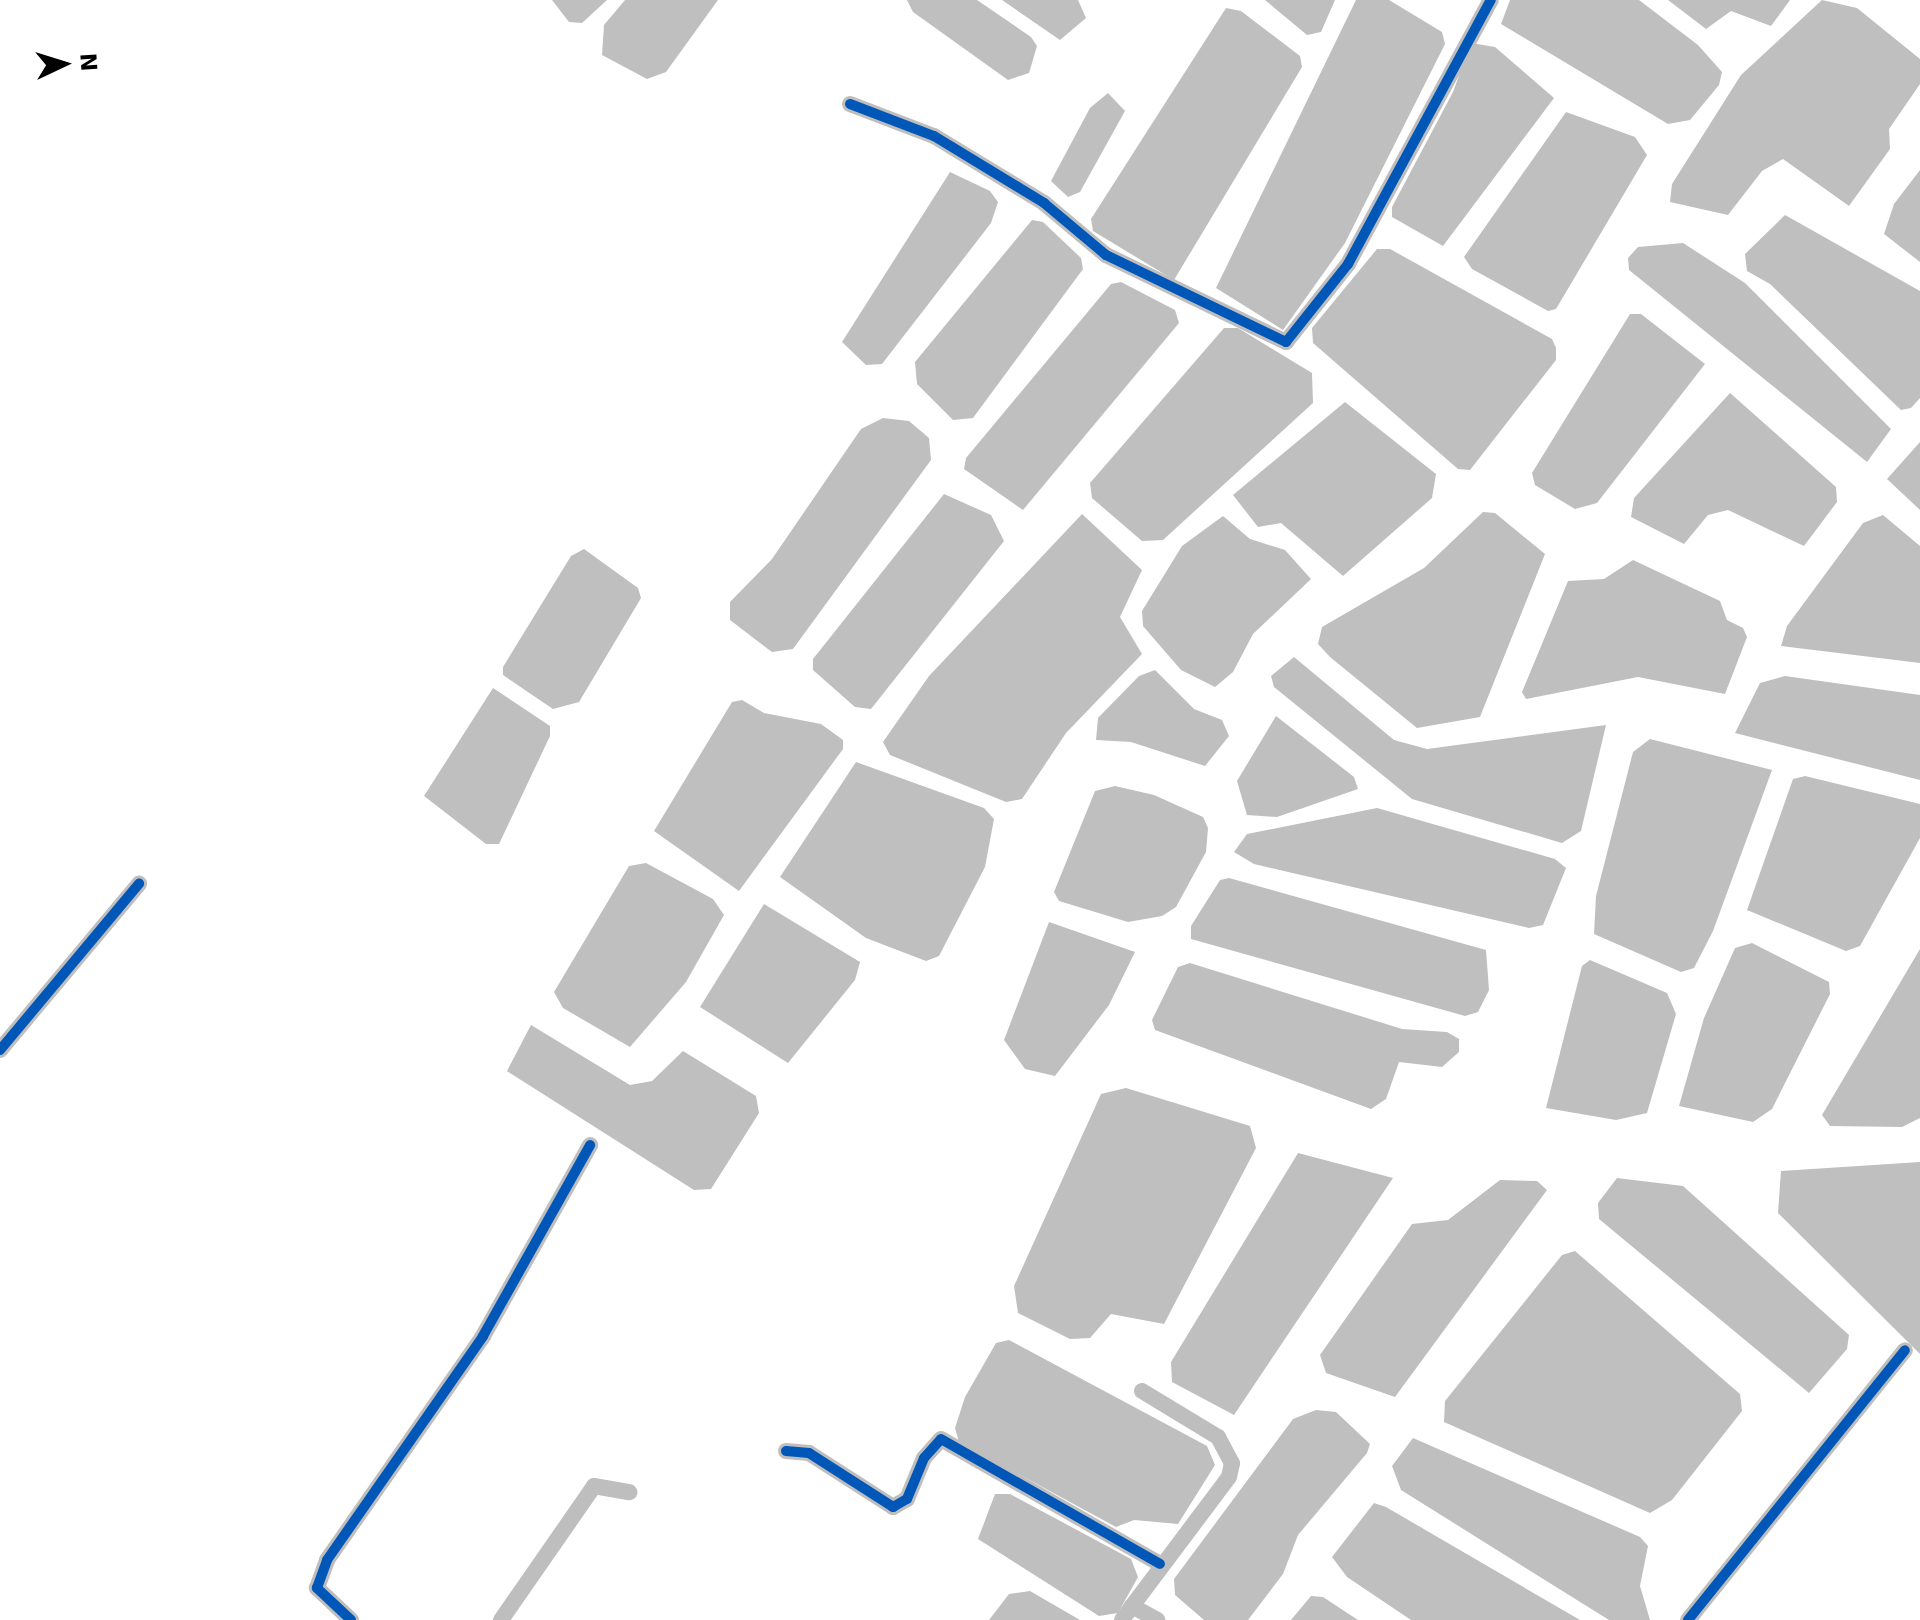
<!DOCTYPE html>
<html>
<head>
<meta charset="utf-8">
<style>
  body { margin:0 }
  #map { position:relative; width:1920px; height:1620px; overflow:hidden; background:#fff; font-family:"DejaVu Sans",sans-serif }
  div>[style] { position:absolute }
  .water>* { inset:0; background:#bfbfbf }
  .minor>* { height:16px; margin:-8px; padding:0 8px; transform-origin:8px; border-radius:8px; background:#bebebe }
  .cycleway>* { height:10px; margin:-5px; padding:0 5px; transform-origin:5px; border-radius:5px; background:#0057b8 }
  span { translate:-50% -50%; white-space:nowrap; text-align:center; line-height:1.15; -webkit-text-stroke:6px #fff; paint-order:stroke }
  .north { position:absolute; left:24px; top:24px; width:80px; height:80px; -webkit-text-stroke:6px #fff; paint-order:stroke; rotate:86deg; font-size:22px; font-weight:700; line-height:32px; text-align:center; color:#000 }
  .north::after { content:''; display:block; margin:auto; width:28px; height:36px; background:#000; clip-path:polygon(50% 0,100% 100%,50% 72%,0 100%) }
</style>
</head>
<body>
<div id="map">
  <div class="water">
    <i style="clip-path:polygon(552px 0,607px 0,582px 23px,569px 22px)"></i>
    <i style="clip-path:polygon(625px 0,718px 0,666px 72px,647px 79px,602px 55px,604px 25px)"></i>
    <i style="clip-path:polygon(907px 0,977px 0,1031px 37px,1037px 46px,1029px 73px,1008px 80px,913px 12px)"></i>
    <i style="clip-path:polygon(1002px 0,1078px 0,1086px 18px,1060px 40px)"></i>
    <i style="clip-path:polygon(1265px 0,1335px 0,1321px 32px,1307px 35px)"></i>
    <i style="clip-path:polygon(1356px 0,1389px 0,1442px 32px,1445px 44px,1345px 243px,1283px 330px,1216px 288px)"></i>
    <i style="clip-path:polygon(1510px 0,1639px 0,1698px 45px,1722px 72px,1719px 85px,1690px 120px,1668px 124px,1501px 24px)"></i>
    <i style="clip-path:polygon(1668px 0,1790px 0,1771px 26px,1731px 11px,1706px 29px)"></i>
    <i style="clip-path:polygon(1822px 0,1857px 8px,1920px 59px,1920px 84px,1889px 129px,1890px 149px,1849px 206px,1783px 159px,1762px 171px,1728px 215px,1670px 202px,1672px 184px,1741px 75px)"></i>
    <i style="clip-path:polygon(1226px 8px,1241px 11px,1300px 56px,1302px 67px,1174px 280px,1093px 231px,1091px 219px)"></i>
    <i style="clip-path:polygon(1471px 43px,1495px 47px,1554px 98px,1443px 246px,1392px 217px,1392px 207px,1453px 92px)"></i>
    <i style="clip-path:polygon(1108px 93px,1125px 111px,1080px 192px,1068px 197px,1051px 181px,1090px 108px)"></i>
    <i style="clip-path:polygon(1566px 112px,1635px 137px,1647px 155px,1556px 309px,1548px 311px,1472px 269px,1464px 257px)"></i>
    <i style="clip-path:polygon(1920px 170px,1920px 262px,1884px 234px,1894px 204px)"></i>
    <i style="clip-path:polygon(950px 172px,990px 191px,998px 202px,991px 223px,882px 364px,866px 365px,842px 342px)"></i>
    <i style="clip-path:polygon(1785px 215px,1920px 291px,1920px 398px,1911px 408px,1901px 410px,1770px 284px,1747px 271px,1745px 254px)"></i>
    <i style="clip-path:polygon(1032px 220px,1043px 222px,1081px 258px,1083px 269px,973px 418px,953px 420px,917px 384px,915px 362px)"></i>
    <i style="clip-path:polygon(1683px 243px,1745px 283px,1891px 429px,1867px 462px,1629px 270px,1628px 258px,1638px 247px)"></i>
    <i style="clip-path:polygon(1377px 249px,1390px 249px,1552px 339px,1556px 348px,1556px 360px,1470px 470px,1458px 469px,1313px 343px,1312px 328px)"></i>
    <i style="clip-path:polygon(1121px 282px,1175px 310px,1179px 323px,1023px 510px,964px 469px,966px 458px,1111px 284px)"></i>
    <i style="clip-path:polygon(1630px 314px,1641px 314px,1705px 364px,1597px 503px,1575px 509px,1535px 485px,1532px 473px)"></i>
    <i style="clip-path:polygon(1224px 328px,1238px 328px,1312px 373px,1313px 403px,1163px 540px,1142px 541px,1092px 498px,1090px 483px)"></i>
    <i style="clip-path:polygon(1730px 393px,1836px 487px,1837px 502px,1804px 546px,1728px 510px,1708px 515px,1684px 544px,1631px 517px,1634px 498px)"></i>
    <i style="clip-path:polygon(1345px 402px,1436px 474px,1432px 498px,1343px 576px,1281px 523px,1258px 527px,1233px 495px)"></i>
    <i style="clip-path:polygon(883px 418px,909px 421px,929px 438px,931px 460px,793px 649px,772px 652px,730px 620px,730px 602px,772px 559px,861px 429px)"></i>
    <i style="clip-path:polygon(1920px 442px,1920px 510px,1887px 479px)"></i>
    <i style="clip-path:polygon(944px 494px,991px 515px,1004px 541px,871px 709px,855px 707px,813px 670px,813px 659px)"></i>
    <i style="clip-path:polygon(1483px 512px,1495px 513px,1545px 554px,1480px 717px,1417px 728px,1330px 657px,1318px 644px,1322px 627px,1424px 568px)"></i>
    <i style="clip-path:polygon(1082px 514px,1142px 570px,1120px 617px,1142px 654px,1066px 733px,1022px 799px,1006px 802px,890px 755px,883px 742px,929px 676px)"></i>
    <i style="clip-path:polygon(1883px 515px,1920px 546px,1920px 663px,1781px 646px,1787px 626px,1863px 523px)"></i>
    <i style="clip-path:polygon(1223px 516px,1250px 539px,1285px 550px,1311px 579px,1253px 634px,1233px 672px,1215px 687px,1181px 670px,1143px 626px,1142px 611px,1182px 546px)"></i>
    <i style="clip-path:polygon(584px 549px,638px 588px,641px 598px,579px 702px,553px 709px,503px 675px,503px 667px,571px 556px)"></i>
    <i style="clip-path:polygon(1633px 560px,1720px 601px,1727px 620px,1743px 628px,1747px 637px,1725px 694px,1638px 677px,1526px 699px,1522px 692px,1568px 581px,1604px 579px)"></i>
    <i style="clip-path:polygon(1294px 657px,1394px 740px,1427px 749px,1606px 725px,1581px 831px,1562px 843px,1412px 799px,1274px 687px,1271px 676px)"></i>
    <i style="clip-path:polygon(1155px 670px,1194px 709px,1222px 720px,1229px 736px,1205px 766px,1131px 742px,1096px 740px,1098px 718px,1139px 676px)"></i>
    <i style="clip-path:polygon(1785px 676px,1920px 695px,1920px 780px,1735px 733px,1760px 683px)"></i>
    <i style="clip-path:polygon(493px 688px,550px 726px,550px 736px,499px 844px,486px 844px,424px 796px)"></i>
    <i style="clip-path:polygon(742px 700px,764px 713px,821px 724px,843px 740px,843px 749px,739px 891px,654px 831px,732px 702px)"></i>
    <i style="clip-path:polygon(1276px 716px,1354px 777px,1358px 789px,1277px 817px,1247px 815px,1237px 781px)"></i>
    <i style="clip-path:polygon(1650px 739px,1772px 770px,1713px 931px,1694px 968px,1681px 972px,1594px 934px,1596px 896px,1633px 752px)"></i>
    <i style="clip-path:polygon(856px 762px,984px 808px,994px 819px,985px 867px,939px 956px,926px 961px,866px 938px,780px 877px)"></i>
    <i style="clip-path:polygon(1805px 776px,1920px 804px,1920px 838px,1860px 946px,1846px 951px,1747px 910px,1793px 779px)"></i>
    <i style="clip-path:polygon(1115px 786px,1154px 795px,1203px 817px,1208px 828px,1206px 852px,1176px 907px,1162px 916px,1128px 922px,1059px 901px,1054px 892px,1095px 791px)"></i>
    <i style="clip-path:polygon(1377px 808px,1555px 859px,1566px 868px,1543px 925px,1529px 928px,1254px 864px,1234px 852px,1247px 834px)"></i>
    <i style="clip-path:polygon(646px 863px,713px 899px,724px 915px,686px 982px,630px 1047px,563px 1008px,554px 992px,629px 866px)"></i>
    <i style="clip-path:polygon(1229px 878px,1486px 950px,1489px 990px,1478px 1012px,1465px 1016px,1191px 939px,1191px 926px,1220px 880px)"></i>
    <i style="clip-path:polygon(764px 904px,860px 962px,855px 980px,788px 1063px,700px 1007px)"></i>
    <i style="clip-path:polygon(1049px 922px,1135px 952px,1109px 1005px,1055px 1076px,1025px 1069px,1004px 1040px)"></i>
    <i style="clip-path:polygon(1752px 943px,1829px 982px,1830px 994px,1772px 1109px,1753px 1122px,1679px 1106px,1704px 1018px,1735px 948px)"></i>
    <i style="clip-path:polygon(1920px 949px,1920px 1118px,1902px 1127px,1830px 1126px,1822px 1115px)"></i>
    <i style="clip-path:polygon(1590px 960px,1667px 993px,1676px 1014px,1647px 1113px,1616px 1120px,1546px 1108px,1582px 966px)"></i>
    <i style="clip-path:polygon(1190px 963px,1402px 1029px,1447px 1032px,1459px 1039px,1459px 1052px,1442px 1067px,1399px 1062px,1386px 1099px,1371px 1109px,1155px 1030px,1152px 1020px,1178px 967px)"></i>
    <i style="clip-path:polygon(531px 1025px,630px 1085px,652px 1081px,683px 1051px,756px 1096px,759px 1113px,711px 1189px,694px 1190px,507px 1071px)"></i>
    <i style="clip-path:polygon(1126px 1088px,1250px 1126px,1256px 1148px,1164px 1324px,1111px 1314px,1090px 1338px,1070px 1339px,1018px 1313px,1014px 1286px,1101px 1094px)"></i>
    <i style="clip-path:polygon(1298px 1153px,1393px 1178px,1234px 1415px,1172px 1382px,1171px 1362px)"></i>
    <i style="clip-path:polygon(1920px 1162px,1920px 1354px,1778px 1213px,1781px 1171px)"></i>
    <i style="clip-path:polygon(1617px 1178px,1683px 1186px,1849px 1335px,1847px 1349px,1809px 1393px,1599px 1219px,1598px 1203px)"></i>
    <i style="clip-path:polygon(1500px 1180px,1537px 1181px,1547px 1190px,1395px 1397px,1326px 1373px,1320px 1355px,1412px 1224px,1448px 1220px)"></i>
    <i style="clip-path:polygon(1575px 1251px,1740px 1394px,1742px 1411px,1672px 1500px,1650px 1513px,1444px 1422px,1445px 1401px,1562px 1255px)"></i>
    <i style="clip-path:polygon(1009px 1340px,1207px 1446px,1215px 1465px,1178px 1524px,1134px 1520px,1116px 1527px,959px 1442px,955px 1428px,965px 1397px,996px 1343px)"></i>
    <i style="clip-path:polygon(1316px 1410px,1336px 1412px,1370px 1444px,1367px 1453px,1298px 1535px,1283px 1574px,1248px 1620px,1204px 1620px,1175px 1595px,1174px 1579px,1293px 1419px)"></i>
    <i style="clip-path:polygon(1413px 1438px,1640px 1537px,1648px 1546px,1640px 1586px,1650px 1620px,1609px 1620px,1401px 1490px,1392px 1466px)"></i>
    <i style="clip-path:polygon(995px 1494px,1010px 1494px,1131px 1559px,1138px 1577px,1118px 1613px,1099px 1616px,978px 1539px)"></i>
    <i style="clip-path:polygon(1374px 1503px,1386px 1507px,1580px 1620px,1411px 1620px,1347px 1577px,1332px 1557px)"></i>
    <i style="clip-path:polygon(1030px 1591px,1080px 1620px,989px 1620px,1009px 1594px)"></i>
    <i style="clip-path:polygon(1311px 1596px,1323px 1597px,1358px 1620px,1291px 1620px)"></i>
  </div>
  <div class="minor">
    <i style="left:850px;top:104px;width:90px;rotate:20.9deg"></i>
    <i style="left:934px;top:136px;width:129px;rotate:31.3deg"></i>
    <i style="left:1044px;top:203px;width:81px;rotate:40deg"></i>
    <i style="left:1106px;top:255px;width:200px;rotate:25.8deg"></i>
    <i style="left:1286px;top:342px;width:100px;rotate:-51.5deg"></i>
    <i style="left:1348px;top:264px;width:300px;rotate:-61.6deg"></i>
    <i style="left:0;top:1050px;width:217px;rotate:-50.1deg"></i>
    <i style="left:1142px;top:1391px;width:89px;rotate:31.2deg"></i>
    <i style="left:1218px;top:1437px;width:30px;rotate:62deg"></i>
    <i style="left:1232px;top:1463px;width:14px;rotate:102deg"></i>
    <i style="left:1229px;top:1477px;width:161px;rotate:126.9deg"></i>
    <i style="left:1132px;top:1606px;width:29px;rotate:29deg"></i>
    <i style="left:786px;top:1451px;width:23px;rotate:5deg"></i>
    <i style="left:809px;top:1453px;width:100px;rotate:32.7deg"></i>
    <i style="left:893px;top:1507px;width:16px;rotate:-30deg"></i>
    <i style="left:907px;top:1499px;width:44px;rotate:-67.5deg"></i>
    <i style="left:924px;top:1458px;width:25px;rotate:-48deg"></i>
    <i style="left:941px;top:1439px;width:252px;rotate:29.7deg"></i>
    <i style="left:351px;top:1620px;width:47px;rotate:-136.7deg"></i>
    <i style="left:317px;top:1588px;width:30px;rotate:-70deg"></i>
    <i style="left:327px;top:1560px;width:273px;rotate:-55.1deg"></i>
    <i style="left:483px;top:1336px;width:219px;rotate:-60.7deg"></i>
    <i style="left:501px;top:1620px;width:163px;rotate:-55.2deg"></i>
    <i style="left:594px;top:1486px;width:36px;rotate:10deg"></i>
    <i style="left:1122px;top:1620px;width:17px;rotate:-54deg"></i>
    <i style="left:1688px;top:1620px;width:346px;rotate:-51.2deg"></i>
  </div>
  <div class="cycleway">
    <i style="left:850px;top:104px;width:90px;rotate:20.9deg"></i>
    <i style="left:934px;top:136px;width:129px;rotate:31.3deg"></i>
    <i style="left:1044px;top:203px;width:81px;rotate:40deg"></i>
    <i style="left:1106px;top:255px;width:200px;rotate:25.8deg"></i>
    <i style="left:1286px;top:342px;width:100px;rotate:-51.5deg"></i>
    <i style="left:1348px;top:264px;width:300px;rotate:-61.6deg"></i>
    <i style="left:0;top:1050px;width:217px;rotate:-50.1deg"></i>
    <i style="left:786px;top:1451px;width:23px;rotate:5deg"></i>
    <i style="left:809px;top:1453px;width:100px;rotate:32.7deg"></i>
    <i style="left:893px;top:1507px;width:16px;rotate:-30deg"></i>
    <i style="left:907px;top:1499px;width:44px;rotate:-67.5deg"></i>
    <i style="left:924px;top:1458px;width:25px;rotate:-48deg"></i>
    <i style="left:941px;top:1439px;width:252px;rotate:29.7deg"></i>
    <i style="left:351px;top:1620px;width:47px;rotate:-136.7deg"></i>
    <i style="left:317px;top:1588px;width:30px;rotate:-70deg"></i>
    <i style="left:327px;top:1560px;width:273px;rotate:-55.1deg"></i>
    <i style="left:483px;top:1336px;width:219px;rotate:-60.7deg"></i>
    <i style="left:1688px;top:1620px;width:346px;rotate:-51.2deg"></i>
  </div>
  <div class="north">N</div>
</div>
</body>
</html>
